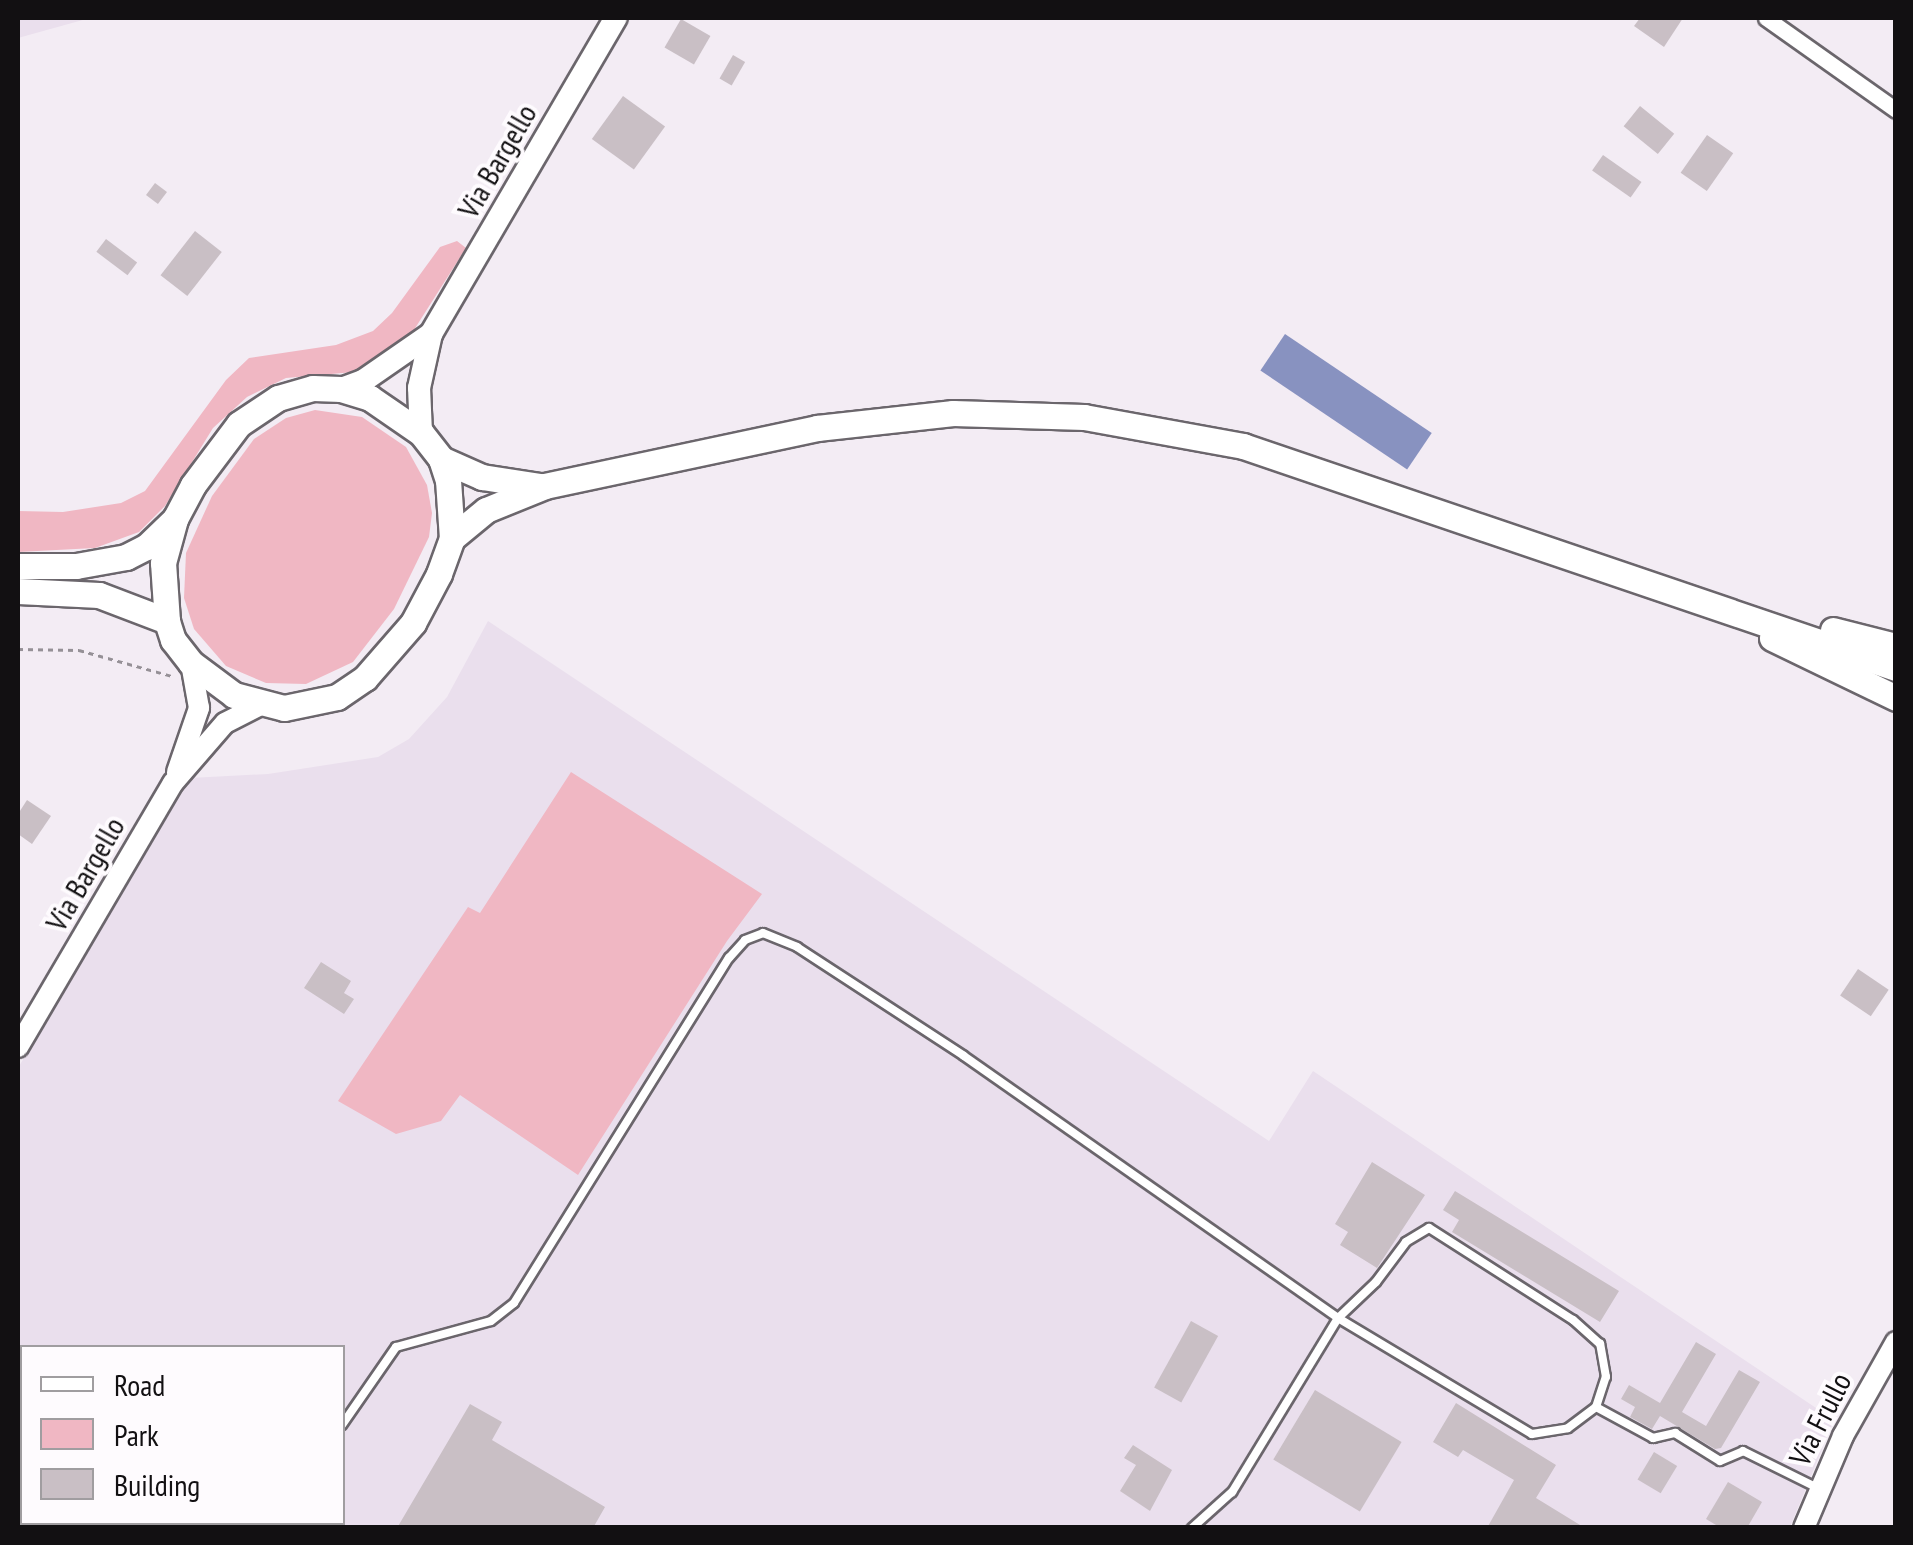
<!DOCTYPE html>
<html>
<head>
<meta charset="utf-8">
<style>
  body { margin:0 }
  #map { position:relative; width:1913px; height:1545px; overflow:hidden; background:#f3ecf4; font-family:"PT Sans Narrow",sans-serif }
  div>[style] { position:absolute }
  .built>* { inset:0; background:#eadfed }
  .green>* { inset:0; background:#f0b7c3 }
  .water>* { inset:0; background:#8892c0; transform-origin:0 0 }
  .building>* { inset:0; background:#c9bfc5; transform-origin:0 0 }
  .path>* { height:2.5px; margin-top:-1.25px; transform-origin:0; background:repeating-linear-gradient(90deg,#959096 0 5px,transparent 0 10px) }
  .roads { filter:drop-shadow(2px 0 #6b666c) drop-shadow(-2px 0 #6b666c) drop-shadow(0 2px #6b666c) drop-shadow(0 -2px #6b666c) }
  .service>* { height:8px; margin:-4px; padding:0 4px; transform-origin:4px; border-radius:4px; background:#fff }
  .minor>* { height:15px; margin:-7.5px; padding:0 7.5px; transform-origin:7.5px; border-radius:7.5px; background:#fff }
  .tertiary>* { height:20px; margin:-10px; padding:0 10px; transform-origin:10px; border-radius:10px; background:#fff }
  .secondary>* { height:22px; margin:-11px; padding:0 11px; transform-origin:11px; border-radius:11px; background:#fff }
  .primary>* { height:25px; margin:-12.5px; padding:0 12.5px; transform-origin:12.5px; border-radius:12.5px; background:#fff }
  span { translate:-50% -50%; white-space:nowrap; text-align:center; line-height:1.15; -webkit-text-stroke:8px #fefbfe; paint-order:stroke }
  .street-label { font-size:30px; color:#121012 }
  .frame { position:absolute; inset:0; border:20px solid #121012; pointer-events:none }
  .legend { position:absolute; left:20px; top:1345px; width:325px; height:180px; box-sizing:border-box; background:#fefbfe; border:2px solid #a09da0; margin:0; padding:12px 18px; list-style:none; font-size:30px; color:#121012 }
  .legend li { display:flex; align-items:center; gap:20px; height:50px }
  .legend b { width:50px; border:2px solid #a09da0 }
</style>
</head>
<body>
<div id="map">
  <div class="built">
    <i style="clip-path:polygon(18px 18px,90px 18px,18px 38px)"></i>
    <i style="clip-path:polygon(evenodd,488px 621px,1269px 1141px,1313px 1071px,1834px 1420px,1790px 1527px,18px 1528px,18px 1068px,190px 778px,268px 774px,378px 757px,409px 739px,447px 697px,488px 621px,22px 1348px,342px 1348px,342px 1522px,22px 1522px,22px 1348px)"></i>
  </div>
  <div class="green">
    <i style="clip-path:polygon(457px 241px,466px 248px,412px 333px,371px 365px,354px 372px,286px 378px,247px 397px,213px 428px,165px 506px,139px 532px,95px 548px,18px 552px,18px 511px,63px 512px,121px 503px,145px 491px,226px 380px,249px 358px,336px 345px,373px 331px,392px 313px,440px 247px)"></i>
    <i style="clip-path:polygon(315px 410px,362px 417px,406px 447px,427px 485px,432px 513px,429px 537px,394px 609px,353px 662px,306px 684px,266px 683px,226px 666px,194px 629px,184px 598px,186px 553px,212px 496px,254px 439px,286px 418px)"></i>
    <i style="clip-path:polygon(571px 772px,762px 894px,727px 941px,578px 1175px,460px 1095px,441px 1121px,396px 1134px,338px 1101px,468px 907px,480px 913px)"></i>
    <i style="clip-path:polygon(18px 1394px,22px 1397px,22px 1522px,55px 1523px,52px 1527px,18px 1527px)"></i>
  </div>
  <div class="water">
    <i style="left:1285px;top:334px;width:177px;height:44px;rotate:34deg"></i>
  </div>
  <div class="building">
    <i style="clip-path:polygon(1640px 18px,1683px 18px,1664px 47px,1634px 26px)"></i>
    <i style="left:681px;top:19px;width:34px;height:33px;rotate:30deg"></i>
    <i style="left:733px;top:55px;width:14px;height:27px;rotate:30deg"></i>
    <i style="left:623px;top:96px;width:52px;height:53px;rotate:36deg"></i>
    <i style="left:1640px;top:106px;width:44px;height:26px;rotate:39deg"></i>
    <i style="left:1707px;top:135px;width:32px;height:46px;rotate:35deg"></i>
    <i style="left:1603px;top:155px;width:47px;height:19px;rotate:35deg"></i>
    <i style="left:155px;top:183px;width:15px;height:15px;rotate:37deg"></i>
    <i style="left:195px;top:231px;width:34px;height:56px;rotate:38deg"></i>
    <i style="left:106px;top:239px;width:39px;height:16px;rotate:37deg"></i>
    <i style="clip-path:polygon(27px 800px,51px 816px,32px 844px,18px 834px,18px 814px)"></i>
    <i style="clip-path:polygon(321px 962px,351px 981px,344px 993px,354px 999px,344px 1014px,304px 988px)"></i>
    <i style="left:1858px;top:969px;width:37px;height:32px;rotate:34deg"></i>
    <i style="clip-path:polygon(1372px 1162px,1425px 1195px,1377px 1268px,1340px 1245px,1348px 1232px,1335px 1224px)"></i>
    <i style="clip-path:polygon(1455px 1191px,1619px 1291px,1600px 1322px,1452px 1232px,1459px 1220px,1443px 1210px)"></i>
    <i style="left:1191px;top:1321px;width:31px;height:76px;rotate:29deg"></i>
    <i style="clip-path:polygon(1696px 1342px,1716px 1354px,1682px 1412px,1706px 1426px,1739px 1370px,1760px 1382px,1721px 1448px,1715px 1449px,1660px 1416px,1652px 1429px,1630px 1417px,1635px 1407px,1621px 1399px,1629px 1385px,1660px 1403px)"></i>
    <i style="left:1315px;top:1390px;width:101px;height:81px;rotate:31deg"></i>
    <i style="clip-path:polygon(1456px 1403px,1556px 1465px,1536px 1498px,1585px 1528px,1487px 1528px,1514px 1480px,1463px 1450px,1458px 1457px,1433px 1442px)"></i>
    <i style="clip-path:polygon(470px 1404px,502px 1422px,492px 1440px,605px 1507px,593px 1528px,397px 1528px)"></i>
    <i style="clip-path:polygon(1133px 1445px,1172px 1470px,1150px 1511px,1120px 1491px,1136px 1465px,1124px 1458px)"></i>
    <i style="left:1654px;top:1452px;width:27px;height:32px;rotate:31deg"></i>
    <i style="clip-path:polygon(1728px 1482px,1762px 1502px,1747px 1528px,1721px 1528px,1706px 1519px)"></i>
  </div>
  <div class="path">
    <i style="left:18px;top:649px;width:61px;rotate:0.9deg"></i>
    <i style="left:79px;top:650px;width:97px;rotate:15.6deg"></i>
  </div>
  <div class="roads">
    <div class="service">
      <i style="left:18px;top:1382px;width:5px;rotate:37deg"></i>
      <i style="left:1596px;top:1407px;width:32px;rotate:-72deg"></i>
      <i style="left:1606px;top:1377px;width:34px;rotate:-100deg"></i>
      <i style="left:1600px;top:1344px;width:36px;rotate:-138deg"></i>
      <i style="left:1573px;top:1320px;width:171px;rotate:-147.4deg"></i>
      <i style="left:1429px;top:1228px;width:27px;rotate:149deg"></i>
      <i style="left:1406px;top:1242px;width:50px;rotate:126.9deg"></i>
      <i style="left:1376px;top:1282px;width:52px;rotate:136.5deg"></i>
      <i style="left:1338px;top:1318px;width:226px;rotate:30.9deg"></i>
      <i style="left:1532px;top:1434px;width:36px;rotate:-9deg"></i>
      <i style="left:1568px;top:1428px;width:35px;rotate:-37deg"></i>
      <i style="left:1596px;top:1407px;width:65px;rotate:28.5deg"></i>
      <i style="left:1653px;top:1438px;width:23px;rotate:-13deg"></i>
      <i style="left:1675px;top:1433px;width:53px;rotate:31.9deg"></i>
      <i style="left:1720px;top:1461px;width:25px;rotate:-23deg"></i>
      <i style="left:1743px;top:1451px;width:84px;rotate:26.3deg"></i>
      <i style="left:342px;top:1425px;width:95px;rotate:-55.3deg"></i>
      <i style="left:396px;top:1347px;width:98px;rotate:-15.3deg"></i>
      <i style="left:491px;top:1321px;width:29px;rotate:-38deg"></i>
      <i style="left:514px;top:1303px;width:407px;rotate:-58.1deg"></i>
      <i style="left:729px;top:958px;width:24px;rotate:-48deg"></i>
      <i style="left:745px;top:940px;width:19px;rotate:-21deg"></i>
      <i style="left:763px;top:933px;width:37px;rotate:22deg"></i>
      <i style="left:797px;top:947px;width:199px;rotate:33.1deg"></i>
      <i style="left:964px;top:1056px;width:457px;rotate:35deg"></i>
      <i style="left:1338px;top:1318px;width:204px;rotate:121.3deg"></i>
      <i style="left:1232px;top:1492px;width:54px;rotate:138deg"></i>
      <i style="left:231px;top:1522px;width:10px;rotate:37deg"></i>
      <i style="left:279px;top:1528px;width:7px;rotate:-63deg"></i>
    </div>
    <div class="minor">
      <i style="left:1766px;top:18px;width:159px;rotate:35.3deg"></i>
    </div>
    <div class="tertiary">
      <i style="left:177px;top:772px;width:68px;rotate:-71deg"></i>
      <i style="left:199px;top:708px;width:46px;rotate:-100.1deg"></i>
      <i style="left:18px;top:1047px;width:306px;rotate:-59.6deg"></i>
      <i style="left:173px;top:783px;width:79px;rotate:-49.1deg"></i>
      <i style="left:225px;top:723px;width:39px;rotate:-27deg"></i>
      <i style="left:1804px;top:1528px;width:100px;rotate:-67deg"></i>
      <i style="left:1843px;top:1436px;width:108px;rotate:-60.6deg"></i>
    </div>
    <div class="secondary">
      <i style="left:341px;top:389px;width:23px;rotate:-20deg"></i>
      <i style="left:363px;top:381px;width:83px;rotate:-34.7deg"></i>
      <i style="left:421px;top:433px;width:45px;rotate:-92.5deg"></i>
      <i style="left:419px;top:388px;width:55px;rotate:-77.5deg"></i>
      <i style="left:431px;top:334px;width:366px;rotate:-59.7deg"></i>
    </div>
    <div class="primary">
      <i style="left:313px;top:388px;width:28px;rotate:2deg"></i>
      <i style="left:341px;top:389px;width:30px;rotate:17deg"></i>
      <i style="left:370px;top:398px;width:62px;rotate:34.5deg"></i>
      <i style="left:421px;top:433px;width:33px;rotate:52deg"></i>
      <i style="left:441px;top:459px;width:22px;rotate:72deg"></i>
      <i style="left:448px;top:480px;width:58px;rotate:86.1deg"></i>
      <i style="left:452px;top:538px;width:38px;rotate:110deg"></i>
      <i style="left:439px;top:574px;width:55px;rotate:118deg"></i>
      <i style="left:413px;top:623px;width:73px;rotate:131.1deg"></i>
      <i style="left:365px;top:678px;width:34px;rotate:146deg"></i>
      <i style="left:337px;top:697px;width:54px;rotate:168.3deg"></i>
      <i style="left:284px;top:708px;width:52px;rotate:-165.4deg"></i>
      <i style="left:234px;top:695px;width:54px;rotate:-143.3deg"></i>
      <i style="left:191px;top:663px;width:29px;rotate:-128deg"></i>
      <i style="left:173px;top:640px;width:20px;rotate:-108deg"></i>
      <i style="left:167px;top:621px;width:58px;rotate:-93.9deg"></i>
      <i style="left:163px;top:563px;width:46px;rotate:-74.7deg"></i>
      <i style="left:175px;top:519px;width:38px;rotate:-62deg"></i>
      <i style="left:193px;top:485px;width:76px;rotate:-53deg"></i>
      <i style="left:239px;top:424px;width:47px;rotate:-33.7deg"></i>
      <i style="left:278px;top:398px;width:36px;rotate:-16deg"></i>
      <i style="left:441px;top:459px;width:45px;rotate:23.7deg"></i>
      <i style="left:482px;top:477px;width:59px;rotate:8.8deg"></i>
      <i style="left:452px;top:538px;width:44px;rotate:-39.5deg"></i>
      <i style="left:486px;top:510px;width:64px;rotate:-22.1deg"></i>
      <i style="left:545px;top:486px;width:278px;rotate:-12deg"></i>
      <i style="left:817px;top:428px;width:137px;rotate:-6.3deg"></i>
      <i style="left:953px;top:413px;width:131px;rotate:1.7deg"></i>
      <i style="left:1084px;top:417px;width:162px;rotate:10.3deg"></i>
      <i style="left:1243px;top:446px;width:690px;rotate:18.78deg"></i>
      <i style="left:18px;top:566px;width:58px"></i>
      <i style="left:76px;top:566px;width:51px;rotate:-10.2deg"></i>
      <i style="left:126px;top:557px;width:22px;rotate:-27deg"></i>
      <i style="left:146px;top:547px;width:40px;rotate:-44deg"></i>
      <i style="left:18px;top:591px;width:81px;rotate:2.8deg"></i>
      <i style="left:99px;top:595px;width:73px;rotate:20.9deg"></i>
      <i style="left:1833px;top:630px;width:65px;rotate:14.3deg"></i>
      <i style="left:1772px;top:638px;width:138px;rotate:25.8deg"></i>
    </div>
  </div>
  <div class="street-label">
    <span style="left:497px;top:161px;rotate:-60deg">Via Bargello</span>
    <span style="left:85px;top:874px;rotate:-60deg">Via Bargello</span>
    <span style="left:1820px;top:1419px;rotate:-63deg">Via Frullo</span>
  </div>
  <div class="frame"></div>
  <ul class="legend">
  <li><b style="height:12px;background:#fff"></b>Road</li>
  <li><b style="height:28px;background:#f0b7c3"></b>Park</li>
  <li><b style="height:28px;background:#c9bfc5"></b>Building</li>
  </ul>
</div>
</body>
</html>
